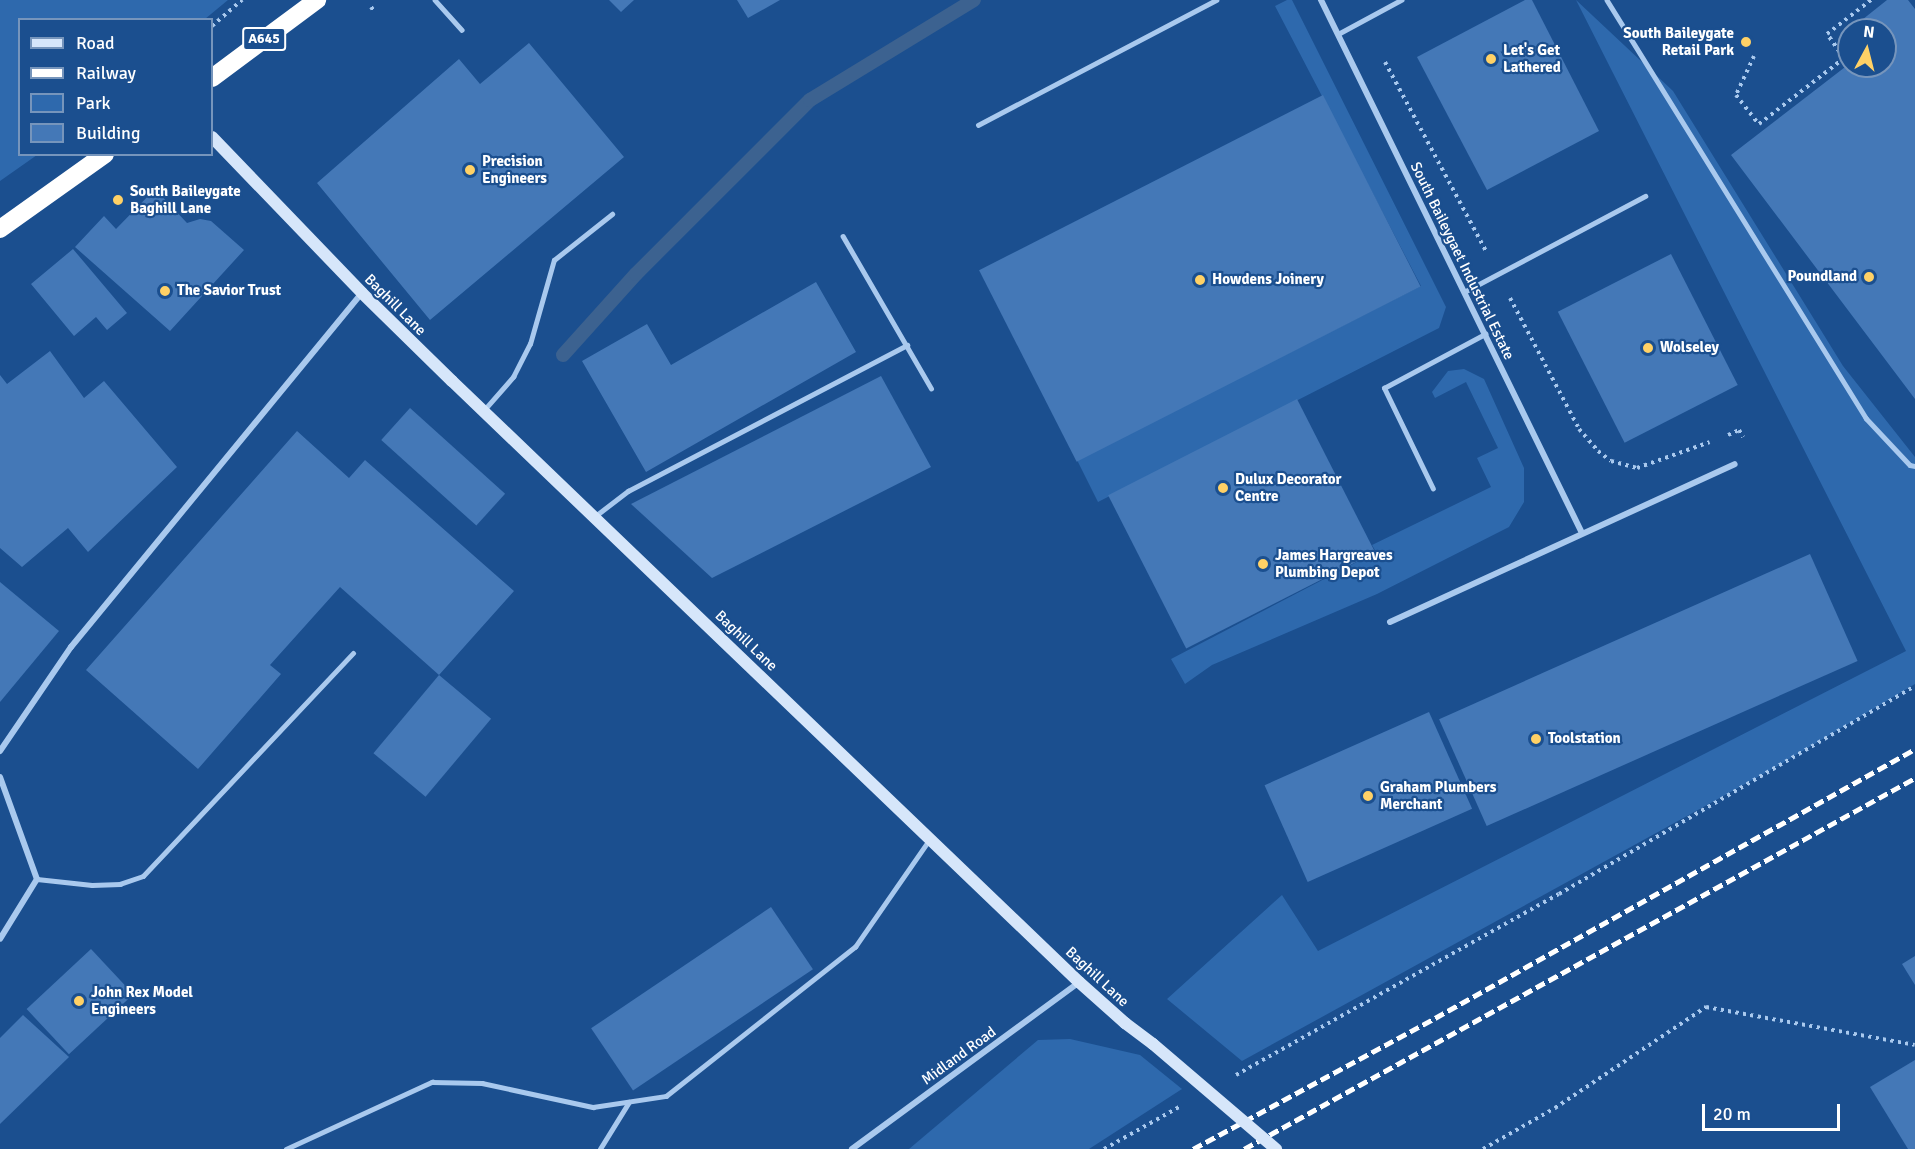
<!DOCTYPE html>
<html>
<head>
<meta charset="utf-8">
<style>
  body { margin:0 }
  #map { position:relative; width:1915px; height:1149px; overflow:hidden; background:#1b4f8f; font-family:Signika,sans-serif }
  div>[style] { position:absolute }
  .green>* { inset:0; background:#2e69ad }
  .stream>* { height:14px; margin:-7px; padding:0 7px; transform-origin:7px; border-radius:7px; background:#3c6290 }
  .building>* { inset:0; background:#4478b7; transform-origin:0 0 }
  .path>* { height:4px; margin-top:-2px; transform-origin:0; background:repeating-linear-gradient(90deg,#a9c9ee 0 3px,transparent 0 7.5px) }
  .lane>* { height:4.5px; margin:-2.25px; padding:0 2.25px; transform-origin:2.25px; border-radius:2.25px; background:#a9c9ee }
  .street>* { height:6px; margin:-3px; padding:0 3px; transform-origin:3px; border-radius:3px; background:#a9c9ee }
  .secondary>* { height:12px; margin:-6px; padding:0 6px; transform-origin:6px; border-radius:6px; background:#d6e6fa }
  .highway>* { height:18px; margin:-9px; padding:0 9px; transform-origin:9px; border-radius:9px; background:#fff }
  .rail>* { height:4.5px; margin-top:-2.25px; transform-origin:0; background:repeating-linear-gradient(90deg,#fff 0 10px,transparent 0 14.5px) }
  .secondary-bridge>* { height:12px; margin:-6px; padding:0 6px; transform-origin:6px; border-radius:6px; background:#d6e6fa }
  .dots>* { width:16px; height:16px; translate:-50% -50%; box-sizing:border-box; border:3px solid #1b4f8f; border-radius:50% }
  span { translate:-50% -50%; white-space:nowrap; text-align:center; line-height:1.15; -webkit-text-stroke:4.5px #1b4f8f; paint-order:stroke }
  .shield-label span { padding:2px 4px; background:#1b4f8f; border:2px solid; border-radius:4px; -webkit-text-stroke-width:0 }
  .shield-label { font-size:14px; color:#fff; font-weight:700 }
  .poi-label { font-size:15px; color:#fff; font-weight:700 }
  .right { translate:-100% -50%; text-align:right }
  .left { translate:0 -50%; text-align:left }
  .street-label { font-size:15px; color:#fff }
  .legend { position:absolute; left:18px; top:18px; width:195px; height:138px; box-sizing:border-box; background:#1b4f8f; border:2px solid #7695bc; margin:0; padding:8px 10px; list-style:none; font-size:18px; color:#fff }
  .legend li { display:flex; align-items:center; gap:12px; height:30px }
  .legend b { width:30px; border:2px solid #7695bc }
  .north { position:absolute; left:1837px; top:18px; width:60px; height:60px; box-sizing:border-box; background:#1b4f8f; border:2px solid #7695bc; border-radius:50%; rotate:7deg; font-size:16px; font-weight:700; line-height:24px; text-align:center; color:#fff }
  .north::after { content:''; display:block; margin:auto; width:21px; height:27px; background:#ffd166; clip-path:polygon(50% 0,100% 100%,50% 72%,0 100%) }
  .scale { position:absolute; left:1702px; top:1104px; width:138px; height:27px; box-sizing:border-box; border:3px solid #fff; border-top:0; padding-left:8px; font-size:18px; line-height:21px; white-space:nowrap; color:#fff; -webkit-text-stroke:4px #1b4f8f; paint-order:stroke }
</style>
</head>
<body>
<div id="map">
  <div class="green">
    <i style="clip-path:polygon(0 0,228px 0,205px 19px,20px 20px,20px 154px,37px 155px,0 181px)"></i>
    <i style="clip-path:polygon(1287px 0,1292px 0,1446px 307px,1439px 328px,1098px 502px,1077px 460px,1421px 286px,1275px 6px)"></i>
    <i style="clip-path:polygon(1576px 0,1673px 91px,1843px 366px,1915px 457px,1915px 684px,1776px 767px,1242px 1061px,1167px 999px,1282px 895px,1318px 951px,1906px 651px)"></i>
    <i style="clip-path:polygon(1464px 369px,1484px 379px,1524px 468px,1524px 502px,1509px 527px,1377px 594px,1212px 665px,1185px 684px,1171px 659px,1376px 552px,1372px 545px,1491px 487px,1477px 458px,1498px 448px,1466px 382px,1435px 398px,1432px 392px,1448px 371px)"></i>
    <i style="clip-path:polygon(1070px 1039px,1140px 1055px,1182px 1089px,1089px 1149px,909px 1149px,1038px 1040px)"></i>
  </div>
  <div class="stream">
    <i style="left:563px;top:355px;width:109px;rotate:-48deg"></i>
    <i style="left:636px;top:274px;width:246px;rotate:-45deg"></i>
    <i style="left:810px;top:100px;width:192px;rotate:-31.4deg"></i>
  </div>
  <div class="building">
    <i style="clip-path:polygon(609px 0,634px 0,621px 12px)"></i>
    <i style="clip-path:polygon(737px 0,780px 0,748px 18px)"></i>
    <i style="clip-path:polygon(1525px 0,1532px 0,1599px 131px,1487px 190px,1417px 57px)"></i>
    <i style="clip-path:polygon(1887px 0,1908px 0,1915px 9px,1915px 399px,1731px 155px,1849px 64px,1849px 66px,1885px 66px,1885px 30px,1849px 30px,1849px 54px,1838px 39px)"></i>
    <i style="clip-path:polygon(529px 43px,624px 157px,430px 320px,317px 183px,459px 59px,480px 84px)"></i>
    <i style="left:1323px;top:95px;width:215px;height:386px;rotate:63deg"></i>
    <i style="clip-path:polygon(155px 189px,187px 223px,200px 219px,211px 221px,244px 250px,170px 331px,75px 247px,104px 216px,116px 229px)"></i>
    <i style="clip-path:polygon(73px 249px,127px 313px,107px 330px,96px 317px,74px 336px,31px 284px)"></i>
    <i style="left:1671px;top:254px;width:147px;height:127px;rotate:63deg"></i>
    <i style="clip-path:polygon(816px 282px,856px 352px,646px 472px,582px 361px,647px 324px,671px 365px)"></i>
    <i style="clip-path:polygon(50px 351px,84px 398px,104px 381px,177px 467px,88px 552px,68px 528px,22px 567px,0 548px,0 375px,7px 384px)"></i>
    <i style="clip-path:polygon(881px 376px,931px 467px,712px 578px,631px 504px)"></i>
    <i style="left:1297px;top:399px;width:172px;height:212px;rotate:63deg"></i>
    <i style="left:410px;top:408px;width:128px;height:43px;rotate:42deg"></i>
    <i style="clip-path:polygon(297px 431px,349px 478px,365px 460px,514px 591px,439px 675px,340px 587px,270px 665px,281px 674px,198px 769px,86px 670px)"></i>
    <i style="left:1810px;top:554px;width:117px;height:406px;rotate:66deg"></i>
    <i style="clip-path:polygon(0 582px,59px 631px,0 702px)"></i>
    <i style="left:439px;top:675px;width:68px;height:102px;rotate:40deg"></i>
    <i style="left:1429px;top:712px;width:106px;height:180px;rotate:66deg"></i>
    <i style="left:771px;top:907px;width:75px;height:217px;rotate:56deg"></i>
    <i style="left:91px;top:949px;width:62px;height:88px;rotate:47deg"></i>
    <i style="clip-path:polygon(1915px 956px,1915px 985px,1902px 964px)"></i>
    <i style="clip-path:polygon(23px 1015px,69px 1057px,0 1124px,0 1038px)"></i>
    <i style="clip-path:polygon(1915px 1060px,1915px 1149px,1908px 1149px,1870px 1087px)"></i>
  </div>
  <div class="path">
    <i style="left:371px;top:7px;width:5px;rotate:53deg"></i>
    <i style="left:212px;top:26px;width:40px;rotate:-41deg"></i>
    <i style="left:1754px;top:56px;width:43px;rotate:114.8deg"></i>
    <i style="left:1736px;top:95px;width:37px;rotate:52deg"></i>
    <i style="left:1759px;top:124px;width:108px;rotate:-37.8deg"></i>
    <i style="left:1844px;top:58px;width:29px;rotate:-125deg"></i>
    <i style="left:1827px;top:34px;width:56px;rotate:-37.7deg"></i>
    <i style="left:1385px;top:62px;width:214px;rotate:61.9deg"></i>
    <i style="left:1510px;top:298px;width:148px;rotate:62.2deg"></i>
    <i style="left:1579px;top:429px;width:29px;rotate:49deg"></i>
    <i style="left:1598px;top:451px;width:16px;rotate:38deg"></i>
    <i style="left:1611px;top:461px;width:27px;rotate:15deg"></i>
    <i style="left:1637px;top:468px;width:77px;rotate:-19.6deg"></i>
    <i style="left:1728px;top:435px;width:12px;rotate:-24deg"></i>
    <i style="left:1739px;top:430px;width:8px;rotate:60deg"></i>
    <i style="left:1236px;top:1075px;width:370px;rotate:-29.3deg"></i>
    <i style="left:1559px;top:894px;width:412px;rotate:-30.3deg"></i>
    <i style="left:1104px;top:1149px;width:86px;rotate:-29.2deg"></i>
    <i style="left:1483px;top:1149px;width:83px;rotate:-29.7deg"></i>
    <i style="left:1555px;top:1108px;width:182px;rotate:-33.8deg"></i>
    <i style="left:1706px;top:1007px;width:212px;rotate:10.3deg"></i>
  </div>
  <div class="lane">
    <i style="left:435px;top:0;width:40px;rotate:48deg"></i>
    <i style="left:1607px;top:0;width:492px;rotate:58.2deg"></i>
    <i style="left:1866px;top:418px;width:64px;rotate:46.9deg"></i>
    <i style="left:1910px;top:465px;width:5px;rotate:11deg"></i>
    <i style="left:1338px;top:34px;width:72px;rotate:-28.4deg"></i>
    <i style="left:978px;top:125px;width:269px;rotate:-27.7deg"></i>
    <i style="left:843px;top:236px;width:176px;rotate:59.9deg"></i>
    <i style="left:1464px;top:292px;width:205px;rotate:-27.9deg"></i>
    <i style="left:485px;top:409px;width:43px;rotate:-48.8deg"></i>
    <i style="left:513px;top:377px;width:37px;rotate:-63deg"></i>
    <i style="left:530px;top:344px;width:87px;rotate:-74.1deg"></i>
    <i style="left:554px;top:260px;width:74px;rotate:-38.4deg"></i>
    <i style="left:1433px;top:489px;width:112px;rotate:-115.9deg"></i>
    <i style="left:1384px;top:388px;width:115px;rotate:-28.1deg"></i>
    <i style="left:594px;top:517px;width:43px;rotate:-37.4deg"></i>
    <i style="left:628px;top:491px;width:315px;rotate:-27.6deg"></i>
    <i style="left:37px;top:879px;width:55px;rotate:6.2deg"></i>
    <i style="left:92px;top:885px;width:28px;rotate:-2deg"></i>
    <i style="left:120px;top:884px;width:24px;rotate:-19deg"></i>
    <i style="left:143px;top:876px;width:306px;rotate:-46.7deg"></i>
    <i style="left:286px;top:1149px;width:161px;rotate:-24.7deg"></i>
    <i style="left:432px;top:1082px;width:50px;rotate:1.1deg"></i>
    <i style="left:482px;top:1083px;width:114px;rotate:12.2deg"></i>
    <i style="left:593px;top:1107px;width:74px;rotate:-8.6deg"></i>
    <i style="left:666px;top:1096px;width:241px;rotate:-38.3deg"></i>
    <i style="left:855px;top:947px;width:130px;rotate:-55.3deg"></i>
    <i style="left:600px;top:1149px;width:55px;rotate:-58.3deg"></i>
  </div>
  <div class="street">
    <i style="left:1321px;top:0;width:593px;rotate:63.91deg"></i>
    <i style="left:1390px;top:622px;width:379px;rotate:-24.6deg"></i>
    <i style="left:0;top:751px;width:126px;rotate:-55.7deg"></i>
    <i style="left:71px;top:647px;width:458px;rotate:-50.6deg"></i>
    <i style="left:0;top:777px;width:109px;rotate:70.1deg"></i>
    <i style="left:37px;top:879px;width:70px;rotate:121.7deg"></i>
    <i style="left:852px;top:1149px;width:282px;rotate:-36.3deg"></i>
  </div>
  <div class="secondary">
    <i style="left:212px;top:137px;width:216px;rotate:46.1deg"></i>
    <i style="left:362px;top:293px;width:126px;rotate:44.4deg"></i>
    <i style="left:452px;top:381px;width:869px;rotate:43.79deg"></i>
    <i style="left:1079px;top:982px;width:62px;rotate:41.7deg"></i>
    <i style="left:1125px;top:1023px;width:35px;rotate:37deg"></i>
  </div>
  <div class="highway">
    <i style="left:212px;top:78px;width:131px;rotate:-36.6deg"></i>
    <i style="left:0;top:229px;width:129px;rotate:-35.5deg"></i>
  </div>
  <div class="rail">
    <i style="left:1193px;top:1149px;width:275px;rotate:-28.4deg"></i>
    <i style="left:1435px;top:1018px;width:550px;rotate:-29.27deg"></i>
    <i style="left:1244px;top:1149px;width:767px;rotate:-28.94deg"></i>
  </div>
  <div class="secondary-bridge">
    <i style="left:1153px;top:1044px;width:162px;rotate:40.5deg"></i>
  </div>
  <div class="dots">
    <i style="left:1746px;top:42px;background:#ffd166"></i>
    <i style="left:1491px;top:59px;background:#ffd166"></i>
    <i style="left:470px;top:170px;background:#ffd166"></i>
    <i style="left:118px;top:200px;background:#ffd166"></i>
    <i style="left:1869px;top:277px;background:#ffd166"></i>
    <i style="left:1200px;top:280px;background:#ffd166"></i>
    <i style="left:165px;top:291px;background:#ffd166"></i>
    <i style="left:1648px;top:348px;background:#ffd166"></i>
    <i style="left:1223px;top:488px;background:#ffd166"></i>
    <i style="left:1263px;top:564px;background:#ffd166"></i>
    <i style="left:1536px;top:739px;background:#ffd166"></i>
    <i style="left:1368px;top:796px;background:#ffd166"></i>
    <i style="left:79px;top:1001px;background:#ffd166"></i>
  </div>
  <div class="shield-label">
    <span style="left:264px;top:39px">A645</span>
  </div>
  <div class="poi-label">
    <span class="right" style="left:1734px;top:42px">South Baileygate<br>Retail Park</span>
    <span class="left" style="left:1503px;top:59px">Let's Get<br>Lathered</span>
    <span class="left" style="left:482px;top:170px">Precision<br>Engineers</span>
    <span class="left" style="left:130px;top:200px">South Baileygate<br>Baghill Lane</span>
    <span class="right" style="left:1857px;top:277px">Poundland</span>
    <span class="left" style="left:1212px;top:280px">Howdens Joinery</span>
    <span class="left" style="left:177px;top:291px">The Savior Trust</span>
    <span class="left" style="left:1660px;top:348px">Wolseley</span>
    <span class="left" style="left:1235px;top:488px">Dulux Decorator<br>Centre</span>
    <span class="left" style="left:1275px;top:564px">James Hargreaves<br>Plumbing Depot</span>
    <span class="left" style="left:1548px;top:739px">Toolstation</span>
    <span class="left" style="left:1380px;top:796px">Graham Plumbers<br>Merchant</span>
    <span class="left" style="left:91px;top:1001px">John Rex Model<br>Engineers</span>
  </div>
  <div class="street-label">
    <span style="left:1462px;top:261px;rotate:64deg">South Baileygaet Industrial Estate</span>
    <span style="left:395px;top:305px;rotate:45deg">Baghill Lane</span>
    <span style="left:746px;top:641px;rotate:44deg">Baghill Lane</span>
    <span style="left:1097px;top:977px;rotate:43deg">Baghill Lane</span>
    <span style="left:959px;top:1056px;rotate:-36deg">Midland Road</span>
  </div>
  <ul class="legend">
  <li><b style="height:8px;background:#d6e6fa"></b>Road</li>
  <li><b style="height:8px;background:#fff"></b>Railway</li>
  <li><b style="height:16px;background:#2e69ad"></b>Park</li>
  <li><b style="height:16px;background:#4478b7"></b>Building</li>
  </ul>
  <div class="north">N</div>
  <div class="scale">20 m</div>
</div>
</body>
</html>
